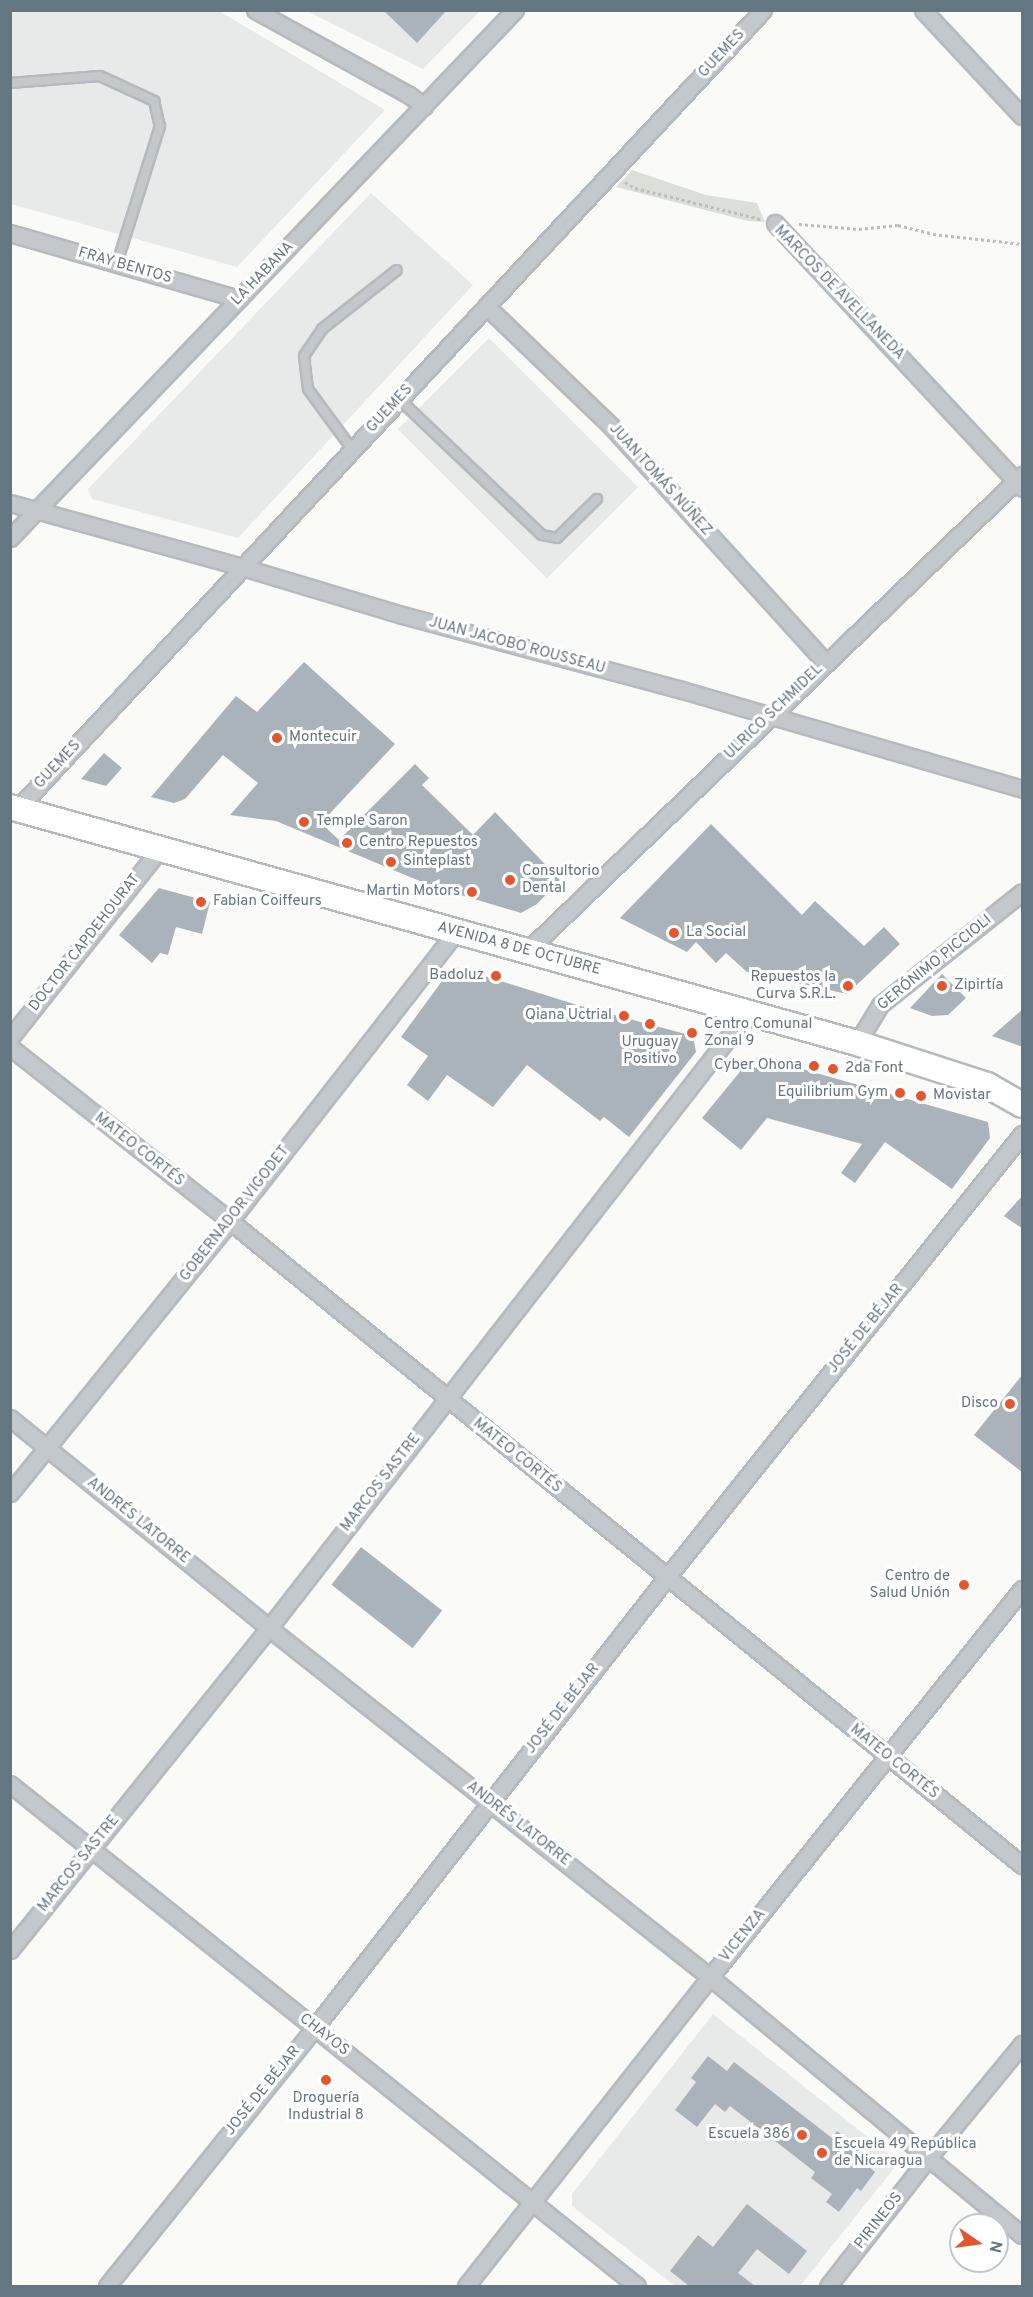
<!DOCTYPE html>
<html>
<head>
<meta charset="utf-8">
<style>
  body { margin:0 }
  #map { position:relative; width:1033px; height:2297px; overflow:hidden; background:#fafaf8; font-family:Overpass,sans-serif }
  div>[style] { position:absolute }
  .built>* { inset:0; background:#e8e9e9; transform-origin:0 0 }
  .green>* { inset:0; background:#dadfd7 }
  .building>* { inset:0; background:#aab3b9; transform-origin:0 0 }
  .path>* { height:3px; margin-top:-1.5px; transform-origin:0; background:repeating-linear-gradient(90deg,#bbbfc2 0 3px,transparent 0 6px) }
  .roads { filter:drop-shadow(2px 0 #b5babe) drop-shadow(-2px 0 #b5babe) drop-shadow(0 2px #b5babe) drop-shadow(0 -2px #b5babe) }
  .service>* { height:8px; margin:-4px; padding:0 4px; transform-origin:4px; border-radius:4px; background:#c3c8cc }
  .minor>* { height:15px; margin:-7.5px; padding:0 7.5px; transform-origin:7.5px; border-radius:7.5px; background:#c3c8cc }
  .primary>* { height:24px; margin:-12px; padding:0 12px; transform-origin:12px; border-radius:12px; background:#fff }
  .dots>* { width:16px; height:16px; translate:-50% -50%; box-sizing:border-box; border:3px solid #fff; border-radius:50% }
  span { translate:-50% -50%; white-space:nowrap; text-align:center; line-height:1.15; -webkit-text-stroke:6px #fff; paint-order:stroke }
  .street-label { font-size:15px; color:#657683 }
  .poi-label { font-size:15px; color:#657683 }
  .left { translate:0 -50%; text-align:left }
  .right { translate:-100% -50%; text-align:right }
  .frame { position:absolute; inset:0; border:12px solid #657683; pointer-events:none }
  .north { position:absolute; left:949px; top:2213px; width:60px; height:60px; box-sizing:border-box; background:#fff; border:2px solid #c1c8cd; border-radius:50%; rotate:103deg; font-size:16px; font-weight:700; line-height:24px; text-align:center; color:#657683 }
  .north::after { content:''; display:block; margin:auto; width:21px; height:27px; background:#e4572e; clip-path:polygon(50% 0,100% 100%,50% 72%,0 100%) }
</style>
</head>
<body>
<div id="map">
  <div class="built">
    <i style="clip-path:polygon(10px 11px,219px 11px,385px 110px,237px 267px,11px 204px)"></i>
    <i style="clip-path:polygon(307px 11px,480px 11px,423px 69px)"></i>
    <i style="clip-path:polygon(371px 193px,473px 285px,238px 538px,92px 499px,88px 489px)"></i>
    <i style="left:489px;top:338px;width:211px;height:129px;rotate:45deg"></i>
    <i style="clip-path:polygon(713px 2014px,899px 2162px,800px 2286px,675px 2286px,572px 2206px,572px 2194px)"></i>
  </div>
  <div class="green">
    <i style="clip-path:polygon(632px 170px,706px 195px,757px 203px,765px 222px,748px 221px,616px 187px)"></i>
  </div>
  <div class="building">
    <i style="clip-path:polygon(383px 10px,447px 10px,417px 43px)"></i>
    <i style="clip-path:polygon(304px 662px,395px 744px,321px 823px,339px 840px,415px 764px,429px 778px,422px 785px,473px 835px,495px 812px,560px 880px,537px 904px,521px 913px,434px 887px,276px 821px,230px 815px,258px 783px,223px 755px,185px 799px,174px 803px,151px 797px,236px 696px,257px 712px)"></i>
    <i style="clip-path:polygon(104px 753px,122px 768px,106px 786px,81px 779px)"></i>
    <i style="clip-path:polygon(711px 824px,802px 915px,815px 901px,864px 946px,884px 927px,900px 944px,847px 994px,747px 972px,726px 953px,716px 963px,696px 942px,687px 952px,620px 918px)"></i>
    <i style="clip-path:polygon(159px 888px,210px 902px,202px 934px,176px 927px,168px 955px,160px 953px,152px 963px,119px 935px)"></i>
    <i style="clip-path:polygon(453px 966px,577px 1005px,693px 1036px,696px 1052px,629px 1137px,604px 1117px,600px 1121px,527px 1065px,493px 1107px,447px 1075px,428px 1101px,407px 1085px,428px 1056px,401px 1037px)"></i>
    <i style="clip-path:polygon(942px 974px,966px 998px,948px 1015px,932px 1016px,910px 1008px)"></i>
    <i style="clip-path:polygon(1023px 1009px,1023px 1047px,992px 1036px)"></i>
    <i style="clip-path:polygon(760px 1057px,988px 1122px,990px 1138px,952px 1189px,885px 1142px,855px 1183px,841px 1173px,862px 1144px,767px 1118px,741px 1150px,702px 1118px,748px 1062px)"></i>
    <i style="clip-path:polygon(1023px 1195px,1023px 1229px,1004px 1216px)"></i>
    <i style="clip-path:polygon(1023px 1374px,1023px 1473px,974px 1435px)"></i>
    <i style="left:361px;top:1547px;width:103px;height:48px;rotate:38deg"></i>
    <i style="clip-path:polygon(708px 2056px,727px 2071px,734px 2062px,832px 2138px,837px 2131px,873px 2159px,868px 2166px,875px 2172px,861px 2191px,857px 2188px,839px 2212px,826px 2202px,832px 2194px,811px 2178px,815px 2172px,730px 2106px,725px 2112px,715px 2104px,697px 2127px,675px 2110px,696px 2082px,691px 2078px)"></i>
    <i style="clip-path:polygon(747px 2204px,807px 2251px,789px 2274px,757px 2249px,738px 2273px,755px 2286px,689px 2286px,670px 2271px,698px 2235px,713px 2247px)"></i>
  </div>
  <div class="path">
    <i style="left:625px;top:182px;width:12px;rotate:31deg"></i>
    <i style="left:635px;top:188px;width:129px;rotate:13.9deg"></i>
    <i style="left:799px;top:224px;width:60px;rotate:4.8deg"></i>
    <i style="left:859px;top:229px;width:39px;rotate:-6deg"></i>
    <i style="left:898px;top:225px;width:36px;rotate:14deg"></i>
    <i style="left:933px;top:234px;width:90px;rotate:6.4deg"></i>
  </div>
  <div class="roads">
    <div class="service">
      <i style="left:10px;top:83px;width:90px;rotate:-4.4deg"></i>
      <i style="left:100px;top:76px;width:60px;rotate:24.8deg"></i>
      <i style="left:154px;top:101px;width:26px;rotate:77deg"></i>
      <i style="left:160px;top:126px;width:144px;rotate:107.4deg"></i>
      <i style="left:399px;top:399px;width:197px;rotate:43.6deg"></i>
      <i style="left:542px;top:535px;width:15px;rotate:11deg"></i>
      <i style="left:557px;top:538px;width:56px;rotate:-44.3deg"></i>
      <i style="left:352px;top:449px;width:74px;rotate:-126.3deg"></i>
      <i style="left:308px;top:389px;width:33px;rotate:-97deg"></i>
      <i style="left:304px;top:356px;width:32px;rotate:-56deg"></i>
      <i style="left:322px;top:329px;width:95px;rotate:-38.2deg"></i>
    </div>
    <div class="minor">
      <i style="left:255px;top:10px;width:176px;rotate:28.9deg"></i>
      <i style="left:409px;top:95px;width:19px;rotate:36deg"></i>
      <i style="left:923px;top:10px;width:145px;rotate:47deg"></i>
      <i style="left:775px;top:223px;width:362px;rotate:47deg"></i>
      <i style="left:10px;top:233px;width:238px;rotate:16.1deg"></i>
      <i style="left:486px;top:306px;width:175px;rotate:43.8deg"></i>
      <i style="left:612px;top:427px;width:317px;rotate:47.8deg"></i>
      <i style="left:10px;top:503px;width:241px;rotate:15.4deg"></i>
      <i style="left:242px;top:567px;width:167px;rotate:16.7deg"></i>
      <i style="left:402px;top:615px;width:290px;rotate:15deg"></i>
      <i style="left:682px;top:690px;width:354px;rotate:16.2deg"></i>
      <i style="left:10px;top:538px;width:731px;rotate:-46.28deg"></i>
      <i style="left:17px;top:809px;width:1093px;rotate:-46.96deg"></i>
      <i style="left:527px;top:951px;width:687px;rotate:-43.88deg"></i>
      <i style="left:10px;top:1038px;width:241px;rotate:-51.6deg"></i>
      <i style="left:857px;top:1043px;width:44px;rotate:-58.8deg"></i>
      <i style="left:880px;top:1005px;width:181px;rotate:-38.5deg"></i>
      <i style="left:10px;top:1047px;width:280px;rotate:38.3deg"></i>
      <i style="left:230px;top:1221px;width:1021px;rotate:39.12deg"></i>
      <i style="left:10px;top:1418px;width:333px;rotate:39deg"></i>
      <i style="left:269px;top:1628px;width:562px;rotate:38.36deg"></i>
      <i style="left:710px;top:1977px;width:405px;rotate:39.6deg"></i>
      <i style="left:10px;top:1493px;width:350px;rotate:-51deg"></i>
      <i style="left:230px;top:1221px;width:367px;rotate:-52deg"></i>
      <i style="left:10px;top:1784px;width:803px;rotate:38.68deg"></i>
      <i style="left:10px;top:1950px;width:413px;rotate:-51.2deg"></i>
      <i style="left:269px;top:1628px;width:759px;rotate:-52.12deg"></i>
      <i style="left:735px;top:1029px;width:21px;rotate:-61deg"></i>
      <i style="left:107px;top:2286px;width:332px;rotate:-51.2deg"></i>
      <i style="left:315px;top:2027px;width:571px;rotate:-51.97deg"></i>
      <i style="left:667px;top:1577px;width:568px;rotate:-51.29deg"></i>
      <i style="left:466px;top:2286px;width:394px;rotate:-51.7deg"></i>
      <i style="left:710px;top:1977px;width:498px;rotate:-51.2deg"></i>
      <i style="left:828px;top:2286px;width:162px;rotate:-52deg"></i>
      <i style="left:928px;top:2158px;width:148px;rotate:-50.5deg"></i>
    </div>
    <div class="primary">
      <i style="left:10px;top:807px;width:879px;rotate:15.57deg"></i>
      <i style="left:857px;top:1043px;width:137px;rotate:17.9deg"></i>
      <i style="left:987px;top:1085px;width:40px;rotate:29.7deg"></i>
    </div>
  </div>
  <div class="dots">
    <i style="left:277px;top:738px;background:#e4572e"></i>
    <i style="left:304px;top:822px;background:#e4572e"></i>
    <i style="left:347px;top:843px;background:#e4572e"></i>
    <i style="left:391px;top:862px;background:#e4572e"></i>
    <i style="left:510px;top:880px;background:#e4572e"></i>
    <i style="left:472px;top:892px;background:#e4572e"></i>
    <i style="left:201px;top:902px;background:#e4572e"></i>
    <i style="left:674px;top:933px;background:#e4572e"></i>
    <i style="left:496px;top:976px;background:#e4572e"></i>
    <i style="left:848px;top:986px;background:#e4572e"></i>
    <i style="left:942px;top:986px;background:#e4572e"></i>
    <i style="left:624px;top:1016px;background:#e4572e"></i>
    <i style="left:650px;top:1024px;background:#e4572e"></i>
    <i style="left:692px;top:1033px;background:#e4572e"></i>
    <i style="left:814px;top:1066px;background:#e4572e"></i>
    <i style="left:833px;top:1069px;background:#e4572e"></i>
    <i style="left:900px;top:1093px;background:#e4572e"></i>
    <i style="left:921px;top:1096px;background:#e4572e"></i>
    <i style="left:1010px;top:1404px;background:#e4572e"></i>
    <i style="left:964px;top:1585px;background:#e4572e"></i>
    <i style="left:326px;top:2080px;background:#e4572e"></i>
    <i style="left:802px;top:2135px;background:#e4572e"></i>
    <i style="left:822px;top:2153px;background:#e4572e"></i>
  </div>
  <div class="street-label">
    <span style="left:722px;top:54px;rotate:-47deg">GUEMES</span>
    <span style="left:125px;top:266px;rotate:16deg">FRAY BENTOS</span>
    <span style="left:263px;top:274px;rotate:-46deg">LA HABANA</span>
    <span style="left:839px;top:293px;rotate:46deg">MARCOS DE AVELLANEDA</span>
    <span style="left:390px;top:409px;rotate:-47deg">GUEMES</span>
    <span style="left:660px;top:480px;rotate:48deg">JUAN TOMÁS NÚÑEZ</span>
    <span style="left:517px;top:646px;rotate:15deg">JUAN JACOBO ROUSSEAU</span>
    <span style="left:774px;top:712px;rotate:-44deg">ULRICO SCHMIDEL</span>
    <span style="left:58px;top:765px;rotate:-47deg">GUEMES</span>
    <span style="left:85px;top:943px;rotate:-52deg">DOCTOR CAPDEHOURAT</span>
    <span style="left:519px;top:949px;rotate:15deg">AVENIDA 8 DE OCTUBRE</span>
    <span style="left:935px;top:963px;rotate:-39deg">GERÓNIMO PICCIOLI</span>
    <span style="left:139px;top:1150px;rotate:38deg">MATEO CORTÉS</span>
    <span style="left:235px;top:1214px;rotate:-52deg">GOBERNADOR VIGODET</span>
    <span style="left:866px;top:1329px;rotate:-51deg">JOSÉ DE BÉJAR</span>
    <span style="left:517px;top:1456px;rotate:39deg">MATEO CORTÉS</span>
    <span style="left:381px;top:1483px;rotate:-52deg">MARCOS SASTRE</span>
    <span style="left:138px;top:1521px;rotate:39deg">ANDRÉS LATORRE</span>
    <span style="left:563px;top:1709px;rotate:-52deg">JOSÉ DE BÉJAR</span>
    <span style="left:894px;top:1762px;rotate:39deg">MATEO CORTÉS</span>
    <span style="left:518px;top:1824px;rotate:38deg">ANDRÉS LATORRE</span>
    <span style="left:79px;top:1864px;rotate:-51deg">MARCOS SASTRE</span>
    <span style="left:743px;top:1936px;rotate:-51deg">VICENZA</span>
    <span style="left:324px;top:2035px;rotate:38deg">CHAYOS</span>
    <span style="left:263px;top:2091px;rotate:-51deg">JOSÉ DE BÉJAR</span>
    <span style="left:879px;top:2221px;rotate:-52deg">PIRINEOS</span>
  </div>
  <div class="poi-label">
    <span class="left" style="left:289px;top:738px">Montecuir</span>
    <span class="left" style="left:316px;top:822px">Temple Saron</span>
    <span class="left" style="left:359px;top:843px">Centro Repuestos</span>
    <span class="left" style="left:403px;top:862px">Sinteplast</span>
    <span class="left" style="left:522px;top:880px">Consultorio<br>Dental</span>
    <span class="right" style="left:460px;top:892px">Martin Motors</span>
    <span class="left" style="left:213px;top:902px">Fabian Coiffeurs</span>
    <span class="left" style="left:686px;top:933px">La Social</span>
    <span class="right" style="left:484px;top:976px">Badoluz</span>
    <span class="right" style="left:836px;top:986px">Repuestos la<br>Curva S.R.L.</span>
    <span class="left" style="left:954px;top:986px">Zipirtía</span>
    <span class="right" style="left:612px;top:1016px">Qiana Uctrial</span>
    <span class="left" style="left:704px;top:1033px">Centro Comunal<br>Zonal 9</span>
    <span style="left:650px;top:1051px">Uruguay<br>Positivo</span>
    <span class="right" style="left:802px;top:1066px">Cyber Ohona</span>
    <span class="left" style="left:845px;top:1069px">2da Font</span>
    <span class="right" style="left:888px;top:1093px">Equilibrium Gym</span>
    <span class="left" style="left:933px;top:1096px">Movistar</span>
    <span class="right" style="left:998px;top:1404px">Disco</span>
    <span class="right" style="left:950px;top:1585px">Centro de<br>Salud Unión</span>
    <span style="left:326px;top:2107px">Droguería<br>Industrial 8</span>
    <span class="right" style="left:790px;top:2135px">Escuela 386</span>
    <span class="left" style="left:834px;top:2153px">Escuela 49 República<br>de Nicaragua</span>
  </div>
  <div class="frame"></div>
  <div class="north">N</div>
</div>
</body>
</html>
